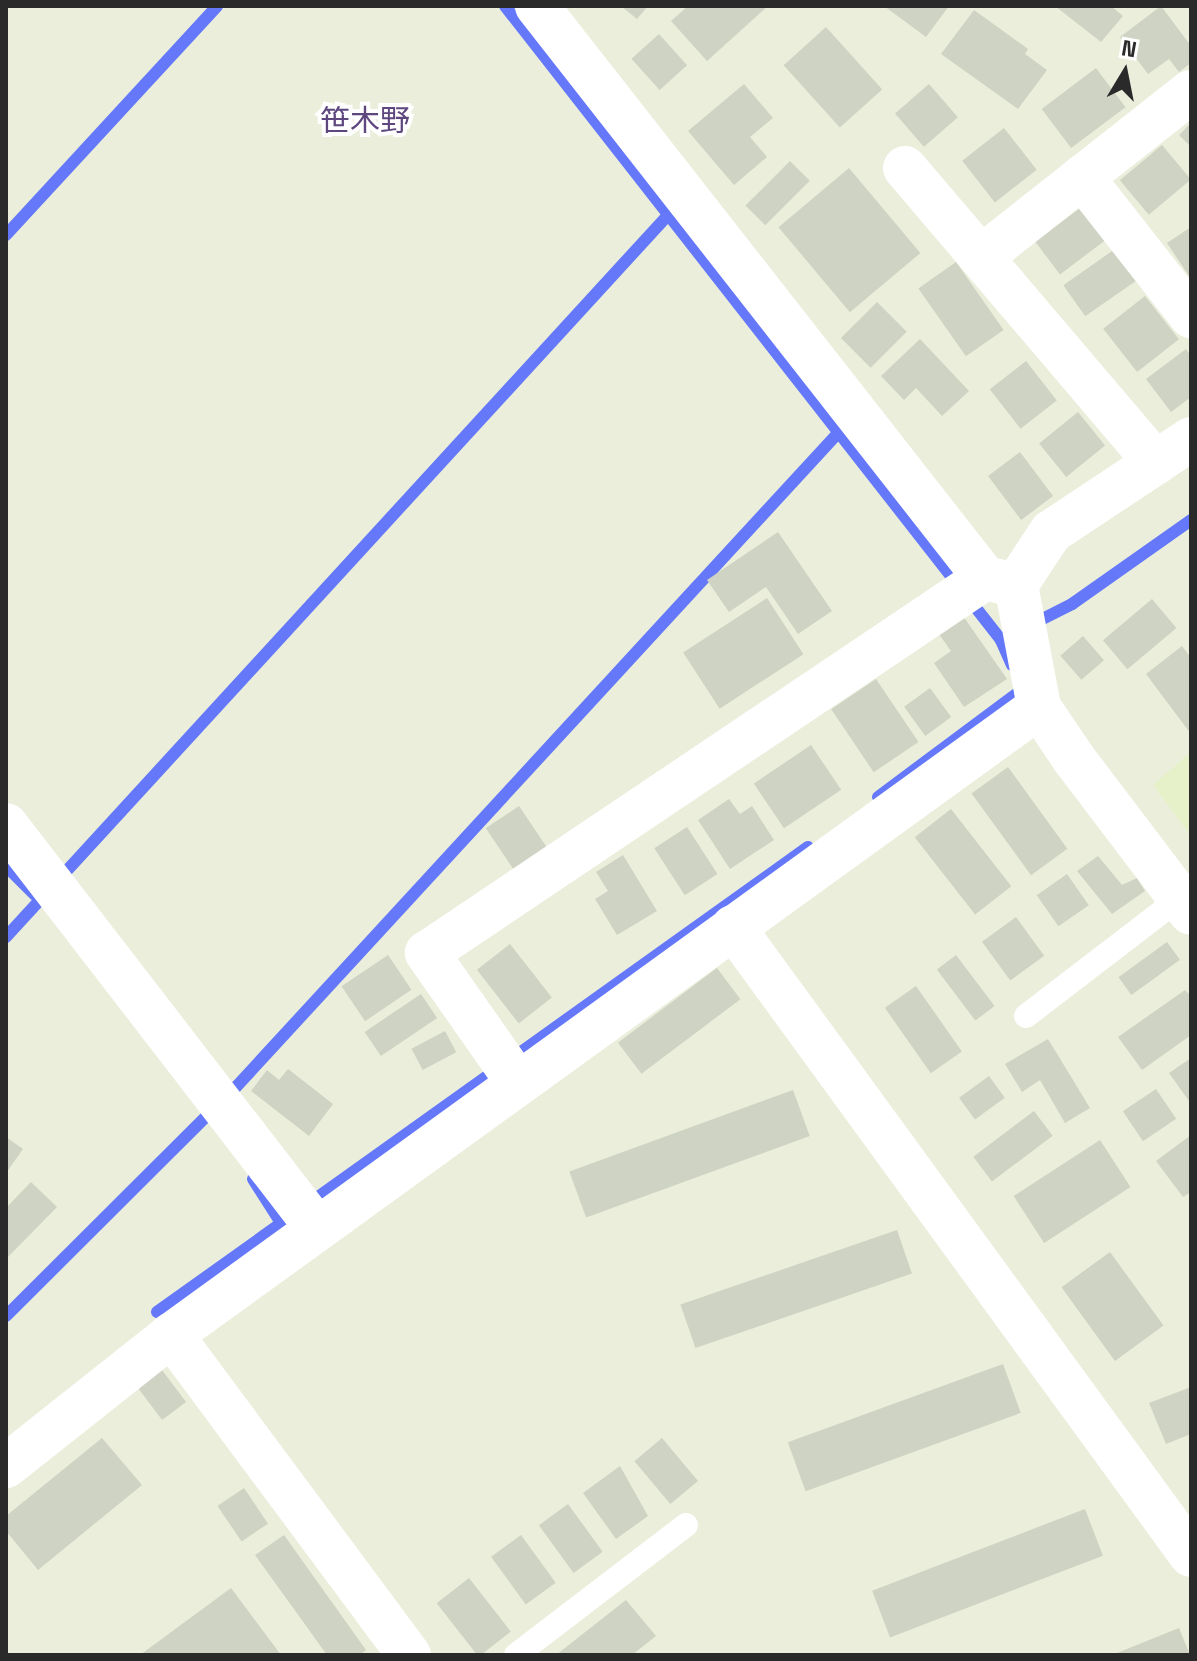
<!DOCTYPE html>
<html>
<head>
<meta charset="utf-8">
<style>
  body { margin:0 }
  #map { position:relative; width:1197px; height:1661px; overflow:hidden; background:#eaeedb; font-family:"Space Grotesk","Noto Sans JP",sans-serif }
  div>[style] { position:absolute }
  .education>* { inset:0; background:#e6f1c9 }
  .stream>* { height:12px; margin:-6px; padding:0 6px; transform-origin:6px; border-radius:6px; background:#6478f9 }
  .building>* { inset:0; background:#cfd3c3; transform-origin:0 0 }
  .lane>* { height:24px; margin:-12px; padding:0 12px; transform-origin:12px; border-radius:12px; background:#fff }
  .street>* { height:44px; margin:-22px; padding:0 22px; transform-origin:22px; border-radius:22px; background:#fff }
  .secondary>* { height:44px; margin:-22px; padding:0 22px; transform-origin:22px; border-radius:22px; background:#fff }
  span { translate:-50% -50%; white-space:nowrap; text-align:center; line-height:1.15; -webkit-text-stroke:8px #fff; paint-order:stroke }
  .quarter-label { font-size:30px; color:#5e467f }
  .frame { position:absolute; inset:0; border:8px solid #2a2a2a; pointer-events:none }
  .north { position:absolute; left:1085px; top:32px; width:80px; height:80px; -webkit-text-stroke:6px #fff; paint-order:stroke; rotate:10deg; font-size:22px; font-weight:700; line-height:32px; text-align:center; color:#2a2a2a }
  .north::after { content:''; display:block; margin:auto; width:28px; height:36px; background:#2a2a2a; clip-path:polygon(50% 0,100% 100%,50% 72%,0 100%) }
</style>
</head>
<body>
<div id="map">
  <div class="education">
    <i style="clip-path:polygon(1191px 752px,1191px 836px,1153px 785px)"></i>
  </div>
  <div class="stream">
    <i style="left:505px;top:6px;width:805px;rotate:51.96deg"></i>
    <i style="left:6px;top:235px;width:311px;rotate:-47.3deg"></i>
    <i style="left:1012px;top:665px;width:27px;rotate:-114deg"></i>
    <i style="left:1001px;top:640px;width:80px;rotate:-26.9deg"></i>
    <i style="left:1072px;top:604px;width:146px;rotate:-35.2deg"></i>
    <i style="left:878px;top:797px;width:181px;rotate:-36.7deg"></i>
    <i style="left:1023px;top:689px;width:4px;rotate:-117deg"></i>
    <i style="left:6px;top:866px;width:41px;rotate:45deg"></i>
    <i style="left:6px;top:937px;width:981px;rotate:-47.48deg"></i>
    <i style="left:253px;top:1179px;width:52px;rotate:57.5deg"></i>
    <i style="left:157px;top:1312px;width:800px;rotate:-35.54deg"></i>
    <i style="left:6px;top:1316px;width:325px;rotate:-44.9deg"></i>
    <i style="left:236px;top:1087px;width:890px;rotate:-47.37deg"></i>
  </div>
  <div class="building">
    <i style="clip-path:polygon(621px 6px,648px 6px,637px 19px)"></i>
    <i style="clip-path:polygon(688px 6px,768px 6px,707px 61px,671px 21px)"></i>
    <i style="clip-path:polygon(884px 6px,949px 6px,926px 37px)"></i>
    <i style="clip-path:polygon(1055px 6px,1111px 6px,1123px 16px,1101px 42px)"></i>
    <i style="clip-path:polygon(1161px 6px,1191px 46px,1191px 63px,1179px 72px,1169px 59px,1148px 74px,1120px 37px)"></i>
    <i style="clip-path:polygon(974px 10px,1028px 49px,1025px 54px,1047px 70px,1018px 109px,941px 54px)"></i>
    <i style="left:826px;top:27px;width:84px;height:57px;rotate:48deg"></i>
    <i style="left:659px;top:34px;width:42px;height:37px;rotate:48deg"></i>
    <i style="left:1096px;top:68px;width:49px;height:68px;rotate:53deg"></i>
    <i style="clip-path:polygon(744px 84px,773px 118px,750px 137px,767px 157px,734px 185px,688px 131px)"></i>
    <i style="left:929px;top:84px;width:44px;height:45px;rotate:49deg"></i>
    <i style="clip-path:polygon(1191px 123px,1191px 147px,1179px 135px)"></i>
    <i style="left:1004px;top:128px;width:53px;height:53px;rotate:52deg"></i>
    <i style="left:1162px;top:145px;width:45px;height:55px;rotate:50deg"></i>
    <i style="left:790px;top:161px;width:28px;height:63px;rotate:45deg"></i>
    <i style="left:849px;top:168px;width:111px;height:92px;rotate:50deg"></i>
    <i style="left:1080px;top:208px;width:41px;height:56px;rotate:53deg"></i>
    <i style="clip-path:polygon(1191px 227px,1191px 279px,1167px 243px)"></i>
    <i style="left:1115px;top:249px;width:38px;height:63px;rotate:55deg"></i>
    <i style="left:956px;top:262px;width:83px;height:46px;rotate:55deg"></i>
    <i style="left:1145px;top:296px;width:55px;height:53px;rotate:52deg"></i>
    <i style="left:877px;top:302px;width:42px;height:51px;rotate:45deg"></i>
    <i style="clip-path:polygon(920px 339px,969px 391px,942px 416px,916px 388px,904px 400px,881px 376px)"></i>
    <i style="clip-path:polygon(1186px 349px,1191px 356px,1191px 397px,1171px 412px,1146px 379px)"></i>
    <i style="left:1026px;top:361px;width:50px;height:46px;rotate:52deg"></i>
    <i style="left:1078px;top:412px;width:43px;height:50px;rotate:51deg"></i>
    <i style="left:1020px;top:452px;width:55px;height:40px;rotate:53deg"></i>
    <i style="clip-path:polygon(778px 532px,832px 611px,798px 634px,766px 587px,729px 612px,707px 580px)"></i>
    <i style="left:767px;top:598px;width:67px;height:100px;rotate:57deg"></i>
    <i style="left:1152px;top:599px;width:38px;height:64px;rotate:50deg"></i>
    <i style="clip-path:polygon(961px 613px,1007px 679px,964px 707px,934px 663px,951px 651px,936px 630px)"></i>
    <i style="left:1083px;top:636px;width:32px;height:30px;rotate:49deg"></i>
    <i style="clip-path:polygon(1182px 646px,1191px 658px,1191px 734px,1146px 674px)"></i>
    <i style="left:876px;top:679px;width:76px;height:54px;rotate:56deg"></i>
    <i style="left:930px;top:688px;width:36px;height:32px;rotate:54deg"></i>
    <i style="left:811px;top:745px;width:54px;height:69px;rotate:56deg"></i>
    <i style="left:1008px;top:767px;width:101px;height:45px;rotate:54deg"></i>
    <i style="clip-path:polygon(729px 799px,740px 814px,752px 806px,774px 840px,730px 869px,698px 820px)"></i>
    <i style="left:519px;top:806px;width:50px;height:40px;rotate:56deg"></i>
    <i style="left:951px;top:809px;width:98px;height:46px;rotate:52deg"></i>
    <i style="left:687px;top:827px;width:56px;height:39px;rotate:57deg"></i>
    <i style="clip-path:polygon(623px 855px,657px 911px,617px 935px,595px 899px,608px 891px,596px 872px)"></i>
    <i style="clip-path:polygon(1098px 856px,1122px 885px,1137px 878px,1145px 891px,1112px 914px,1077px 871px)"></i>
    <i style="left:1067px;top:874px;width:38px;height:37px;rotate:55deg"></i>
    <i style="left:1016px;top:917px;width:48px;height:42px;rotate:54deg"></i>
    <i style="left:1167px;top:942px;width:22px;height:60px;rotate:54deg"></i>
    <i style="left:510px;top:944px;width:68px;height:42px;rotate:52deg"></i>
    <i style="left:388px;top:955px;width:42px;height:56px;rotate:56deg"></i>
    <i style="left:956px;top:955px;width:64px;height:24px;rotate:53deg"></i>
    <i style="left:717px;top:968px;width:39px;height:124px;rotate:53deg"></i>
    <i style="left:916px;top:986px;width:80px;height:38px;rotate:55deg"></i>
    <i style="clip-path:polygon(1185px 990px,1191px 996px,1191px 1035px,1142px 1070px,1118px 1037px)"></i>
    <i style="left:421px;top:994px;width:29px;height:68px;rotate:56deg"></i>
    <i style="left:445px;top:1031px;width:24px;height:38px;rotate:62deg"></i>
    <i style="clip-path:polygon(1048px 1039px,1090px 1108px,1065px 1123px,1040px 1080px,1022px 1092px,1005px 1064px)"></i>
    <i style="clip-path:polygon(1191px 1058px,1191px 1099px,1189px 1101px,1169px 1073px)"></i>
    <i style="clip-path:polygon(288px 1069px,333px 1104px,309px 1136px,251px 1091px,267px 1070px,279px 1080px)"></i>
    <i style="left:989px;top:1076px;width:27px;height:37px;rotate:54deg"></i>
    <i style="left:1156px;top:1089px;width:36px;height:40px;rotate:56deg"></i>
    <i style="left:793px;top:1090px;width:49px;height:238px;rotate:70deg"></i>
    <i style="left:1034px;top:1111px;width:31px;height:76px;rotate:53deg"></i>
    <i style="clip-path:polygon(1191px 1135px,1191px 1192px,1183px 1197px,1156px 1161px)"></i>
    <i style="clip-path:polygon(6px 1137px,23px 1149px,6px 1173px)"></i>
    <i style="left:1100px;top:1140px;width:56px;height:103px;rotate:57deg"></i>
    <i style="clip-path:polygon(31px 1182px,57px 1207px,6px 1259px,6px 1208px)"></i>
    <i style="left:897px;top:1230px;width:46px;height:229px;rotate:71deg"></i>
    <i style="left:1110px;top:1252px;width:91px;height:60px;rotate:54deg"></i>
    <i style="left:1003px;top:1364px;width:52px;height:229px;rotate:70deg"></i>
    <i style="left:162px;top:1370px;width:40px;height:30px;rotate:53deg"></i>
    <i style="clip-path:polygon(1191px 1387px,1191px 1434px,1166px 1444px,1149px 1403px)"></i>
    <i style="clip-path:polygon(102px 1438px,142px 1485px,38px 1570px,6px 1531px,6px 1516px)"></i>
    <i style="left:662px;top:1438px;width:56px;height:36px;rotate:50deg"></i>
    <i style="clip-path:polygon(620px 1466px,648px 1516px,616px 1539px,583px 1493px)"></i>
    <i style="left:244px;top:1488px;width:43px;height:32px;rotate:56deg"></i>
    <i style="left:568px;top:1504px;width:59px;height:36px;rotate:54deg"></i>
    <i style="left:1085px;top:1509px;width:50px;height:228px;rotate:69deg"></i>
    <i style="clip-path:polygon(284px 1535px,366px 1650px,360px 1655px,327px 1655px,255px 1555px)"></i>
    <i style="left:521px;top:1535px;width:59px;height:37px;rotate:54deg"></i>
    <i style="left:469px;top:1578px;width:68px;height:41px;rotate:52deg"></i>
    <i style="clip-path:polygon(231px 1588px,281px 1655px,140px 1655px)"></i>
    <i style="clip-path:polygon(626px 1600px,656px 1636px,632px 1655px,556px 1655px)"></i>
    <i style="clip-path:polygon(1179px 1628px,1190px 1655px,1112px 1655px)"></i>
  </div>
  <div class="lane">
    <i style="left:1026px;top:1016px;width:194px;rotate:-37.5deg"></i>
    <i style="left:516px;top:1655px;width:214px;rotate:-37.4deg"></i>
  </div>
  <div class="street">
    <i style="left:537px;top:6px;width:727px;rotate:51.93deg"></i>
    <i style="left:985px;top:578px;width:32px;rotate:13deg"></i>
    <i style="left:1016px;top:585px;width:124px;rotate:79.3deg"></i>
    <i style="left:1039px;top:707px;width:63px;rotate:56.1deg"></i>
    <i style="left:1074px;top:759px;width:193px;rotate:52.8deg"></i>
    <i style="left:905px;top:168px;width:387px;rotate:49.6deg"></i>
    <i style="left:1082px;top:177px;width:177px;rotate:51.9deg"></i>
    <i style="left:981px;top:257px;width:267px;rotate:-38.2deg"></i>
    <i style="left:6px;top:825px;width:509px;rotate:52.34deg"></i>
    <i style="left:733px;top:927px;width:777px;rotate:53.9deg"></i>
    <i style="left:518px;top:1083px;width:159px;rotate:-125deg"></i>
    <i style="left:427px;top:953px;width:672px;rotate:-33.9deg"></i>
    <i style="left:6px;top:1466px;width:211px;rotate:-38.4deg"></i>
    <i style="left:409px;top:1655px;width:399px;rotate:-126.6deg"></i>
    <i style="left:171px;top:1335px;width:1071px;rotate:-35.89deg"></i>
  </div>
  <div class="secondary">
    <i style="left:1016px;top:585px;width:64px;rotate:-56.6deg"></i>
    <i style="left:1051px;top:532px;width:168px;rotate:-33.6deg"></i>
  </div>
  <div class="quarter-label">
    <span style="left:365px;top:121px">笹木野</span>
  </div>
  <div class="frame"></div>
  <div class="north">N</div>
</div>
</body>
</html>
